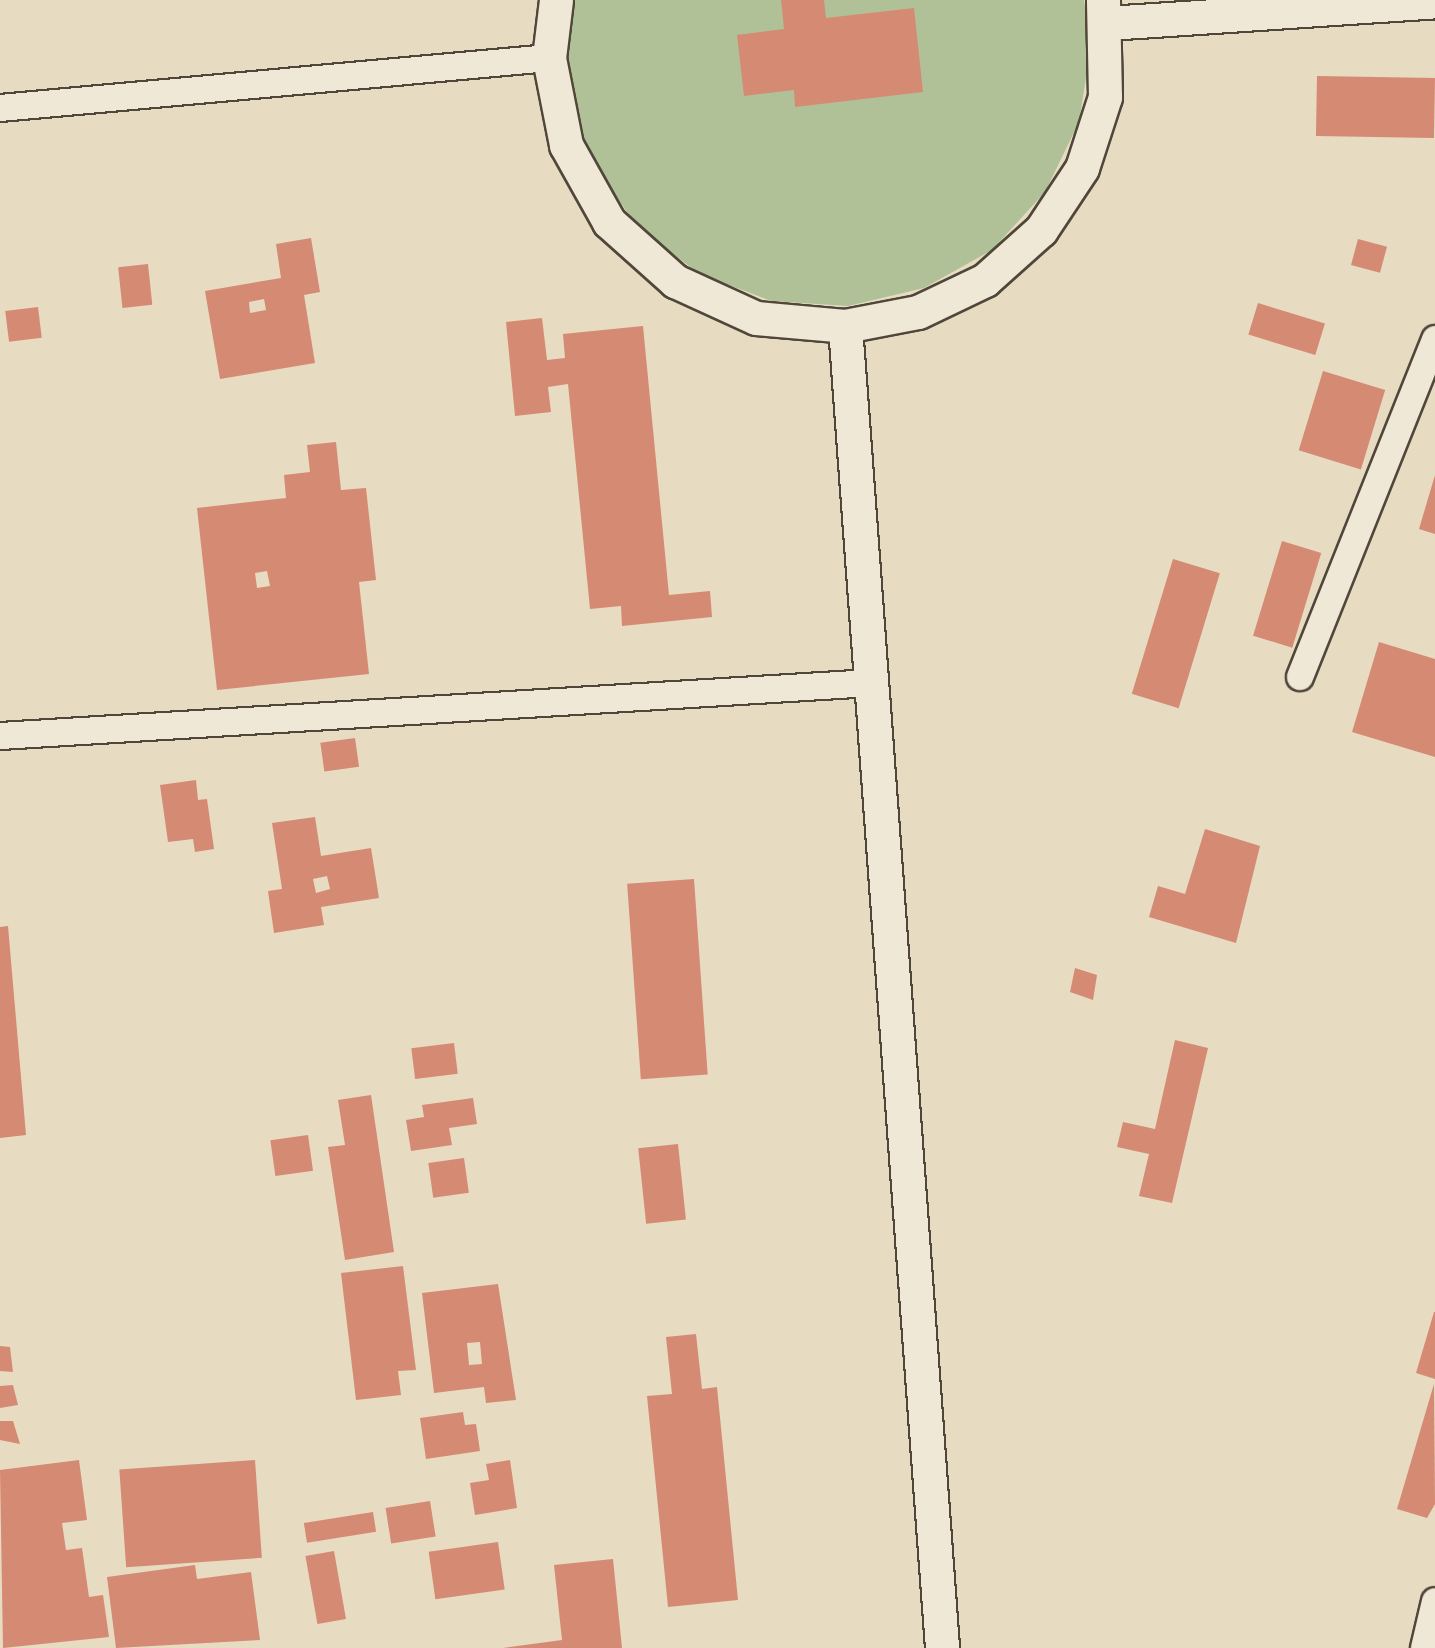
<!DOCTYPE html>
<html>
<head>
<meta charset="utf-8">
<style>
  body { margin:0 }
  #map { position:relative; width:1435px; height:1648px; overflow:hidden; background:#e7dbc2; font-family:"Gentium Book Plus",serif }
  div>[style] { position:absolute }
  .green>* { inset:0; background:#b1c197 }
  .building>* { inset:0; background:#d58a73; transform-origin:0 0 }
  .roads { filter:drop-shadow(2px 0 #50473a) drop-shadow(-2px 0 #50473a) drop-shadow(0 2px #50473a) drop-shadow(0 -2px #50473a) }
  .minor>* { height:26px; margin:-13px; padding:0 13px; transform-origin:13px; border-radius:13px; background:#efe8d7 }
  .tertiary>* { height:33px; margin:-16.5px; padding:0 16.5px; transform-origin:16.5px; border-radius:16.5px; background:#efe8d7 }
  span { translate:-50% -50%; white-space:nowrap; text-align:center; line-height:1.15; -webkit-text-stroke:5px #efe8d7; paint-order:stroke }
</style>
</head>
<body>
<div id="map">
  <div class="green">
    <i style="clip-path:polygon(570px 0,1084px 0,1091px 46px,1079px 122px,1045px 192px,992px 250px,924px 288px,848px 306px,771px 301px,698px 273px,636px 225px,591px 160px,568px 85px)"></i>
  </div>
  <div class="building">
    <i style="clip-path:polygon(781px 0,824px 0,826px 18px,914px 8px,923px 92px,795px 107px,794px 90px,744px 96px,737px 35px,784px 29px)"></i>
    <i style="left:1317px;top:76px;width:118px;height:60px;rotate:1deg"></i>
    <i style="clip-path:polygon(evenodd,311px 238px,320px 292px,304px 295px,315px 363px,220px 379px,205px 291px,281px 278px,276px 244px,311px 238px,264px 299px,266px 310px,250px 313px,249px 302px,264px 299px)"></i>
    <i style="left:1358px;top:239px;width:30px;height:27px;rotate:15deg"></i>
    <i style="left:148px;top:264px;width:41px;height:30px;rotate:84deg"></i>
    <i style="left:1258px;top:303px;width:70px;height:33px;rotate:17deg"></i>
    <i style="left:38px;top:307px;width:31px;height:33px;rotate:83deg"></i>
    <i style="clip-path:polygon(542px 318px,547px 360px,565px 358px,563px 334px,643px 326px,669px 595px,710px 591px,712px 617px,622px 626px,621px 606px,590px 609px,568px 384px,548px 387px,551px 412px,515px 416px,506px 322px)"></i>
    <i style="left:1323px;top:371px;width:65px;height:83px;rotate:17deg"></i>
    <i style="clip-path:polygon(evenodd,336px 442px,341px 490px,366px 488px,376px 580px,359px 582px,369px 674px,217px 690px,197px 508px,286px 498px,284px 475px,310px 472px,307px 445px,336px 442px,267px 571px,270px 586px,257px 588px,255px 573px,267px 571px)"></i>
    <i style="clip-path:polygon(1435px 475px,1435px 534px,1419px 529px)"></i>
    <i style="left:1282px;top:541px;width:41px;height:99px;rotate:17deg"></i>
    <i style="left:1173px;top:559px;width:49px;height:141px;rotate:17deg"></i>
    <i style="clip-path:polygon(1379px 642px,1435px 659px,1435px 757px,1352px 732px)"></i>
    <i style="left:355px;top:738px;width:29px;height:35px;rotate:82deg"></i>
    <i style="clip-path:polygon(196px 780px,198px 800px,207px 799px,214px 849px,195px 852px,193px 839px,168px 842px,160px 785px)"></i>
    <i style="clip-path:polygon(evenodd,315px 817px,321px 856px,371px 848px,379px 898px,321px 907px,324px 925px,274px 933px,268px 891px,282px 889px,272px 823px,315px 817px,327px 876px,330px 889px,316px 893px,313px 879px,327px 876px)"></i>
    <i style="clip-path:polygon(1205px 829px,1260px 846px,1236px 943px,1149px 917px,1158px 886px,1185px 894px)"></i>
    <i style="left:694px;top:879px;width:196px;height:67px;rotate:86deg"></i>
    <i style="clip-path:polygon(8px 926px,26px 1135px,0 1138px,0 927px)"></i>
    <i style="clip-path:polygon(1075px 968px,1097px 975px,1093px 1000px,1070px 992px)"></i>
    <i style="clip-path:polygon(1175px 1040px,1208px 1048px,1172px 1203px,1139px 1196px,1149px 1154px,1117px 1147px,1123px 1122px,1155px 1129px)"></i>
    <i style="left:454px;top:1043px;width:31px;height:43px;rotate:83deg"></i>
    <i style="clip-path:polygon(371px 1095px,394px 1252px,345px 1260px,328px 1147px,345px 1145px,338px 1100px)"></i>
    <i style="clip-path:polygon(473px 1098px,477px 1124px,449px 1128px,452px 1145px,411px 1151px,406px 1120px,424px 1117px,422px 1105px)"></i>
    <i style="left:308px;top:1135px;width:36px;height:38px;rotate:82deg"></i>
    <i style="left:678px;top:1144px;width:76px;height:40px;rotate:84deg"></i>
    <i style="left:464px;top:1158px;width:35px;height:36px;rotate:82deg"></i>
    <i style="clip-path:polygon(403px 1266px,416px 1370px,398px 1371px,401px 1395px,356px 1400px,341px 1273px)"></i>
    <i style="clip-path:polygon(evenodd,498px 1284px,516px 1400px,486px 1403px,484px 1387px,434px 1393px,422px 1293px,498px 1284px,480px 1342px,482px 1364px,469px 1365px,467px 1343px,480px 1342px)"></i>
    <i style="clip-path:polygon(1434px 1312px,1435px 1312px,1435px 1379px,1416px 1373px)"></i>
    <i style="clip-path:polygon(696px 1334px,702px 1389px,717px 1387px,738px 1600px,668px 1607px,647px 1396px,672px 1394px,666px 1337px)"></i>
    <i style="clip-path:polygon(0 1346px,10px 1347px,13px 1372px,0 1371px)"></i>
    <i style="clip-path:polygon(1434px 1384px,1435px 1504px,1427px 1518px,1397px 1509px)"></i>
    <i style="clip-path:polygon(13px 1385px,18px 1405px,0 1408px,0 1386px)"></i>
    <i style="clip-path:polygon(463px 1412px,465px 1425px,476px 1424px,480px 1451px,426px 1459px,420px 1418px)"></i>
    <i style="clip-path:polygon(0 1421px,13px 1421px,20px 1444px,0 1440px)"></i>
    <i style="clip-path:polygon(79px 1460px,87px 1520px,62px 1523px,66px 1550px,82px 1548px,89px 1597px,103px 1595px,109px 1637px,3px 1648px,0 1470px)"></i>
    <i style="left:255px;top:1460px;width:98px;height:136px;rotate:86deg"></i>
    <i style="clip-path:polygon(510px 1460px,517px 1508px,475px 1515px,470px 1483px,489px 1480px,486px 1464px)"></i>
    <i style="left:430px;top:1501px;width:36px;height:45px;rotate:81deg"></i>
    <i style="left:373px;top:1512px;width:20px;height:70px;rotate:81deg"></i>
    <i style="left:498px;top:1542px;width:48px;height:70px;rotate:82deg"></i>
    <i style="left:334px;top:1551px;width:69px;height:29px;rotate:80deg"></i>
    <i style="clip-path:polygon(613px 1559px,622px 1648px,503px 1648px,562px 1640px,554px 1565px)"></i>
    <i style="clip-path:polygon(195px 1565px,197px 1579px,251px 1572px,260px 1640px,116px 1648px,107px 1577px)"></i>
  </div>
  <div class="roads">
    <div class="minor">
      <i style="left:0;top:108px;width:551px;rotate:-5.2deg"></i>
      <i style="left:1300px;top:677px;width:364px;rotate:-68.2deg"></i>
      <i style="left:0;top:736px;width:873px;rotate:-3.48deg"></i>
      <i style="left:1424px;top:1648px;width:48px;rotate:-76.8deg"></i>
    </div>
    <div class="tertiary">
      <i style="left:556px;top:0;width:58px;rotate:96.9deg"></i>
      <i style="left:549px;top:58px;width:89px;rotate:78.9deg"></i>
      <i style="left:566px;top:145px;width:88px;rotate:60.8deg"></i>
      <i style="left:609px;top:222px;width:89px;rotate:41.8deg"></i>
      <i style="left:675px;top:281px;width:89px;rotate:24.6deg"></i>
      <i style="left:756px;top:318px;width:89px;rotate:5.1deg"></i>
      <i style="left:845px;top:326px;width:74px;rotate:-10.9deg"></i>
      <i style="left:918px;top:312px;width:74px;rotate:-25.5deg"></i>
      <i style="left:985px;top:280px;width:75px;rotate:-41.8deg"></i>
      <i style="left:1041px;top:230px;width:74px;rotate:-56.5deg"></i>
      <i style="left:1082px;top:168px;width:75px;rotate:-72.1deg"></i>
      <i style="left:1105px;top:97px;width:97px;rotate:-91.2deg"></i>
      <i style="left:1108px;top:23px;width:328px;rotate:-3.8deg"></i>
      <i style="left:845px;top:326px;width:1326px;rotate:85.8deg"></i>
    </div>
  </div>
</div>
</body>
</html>
